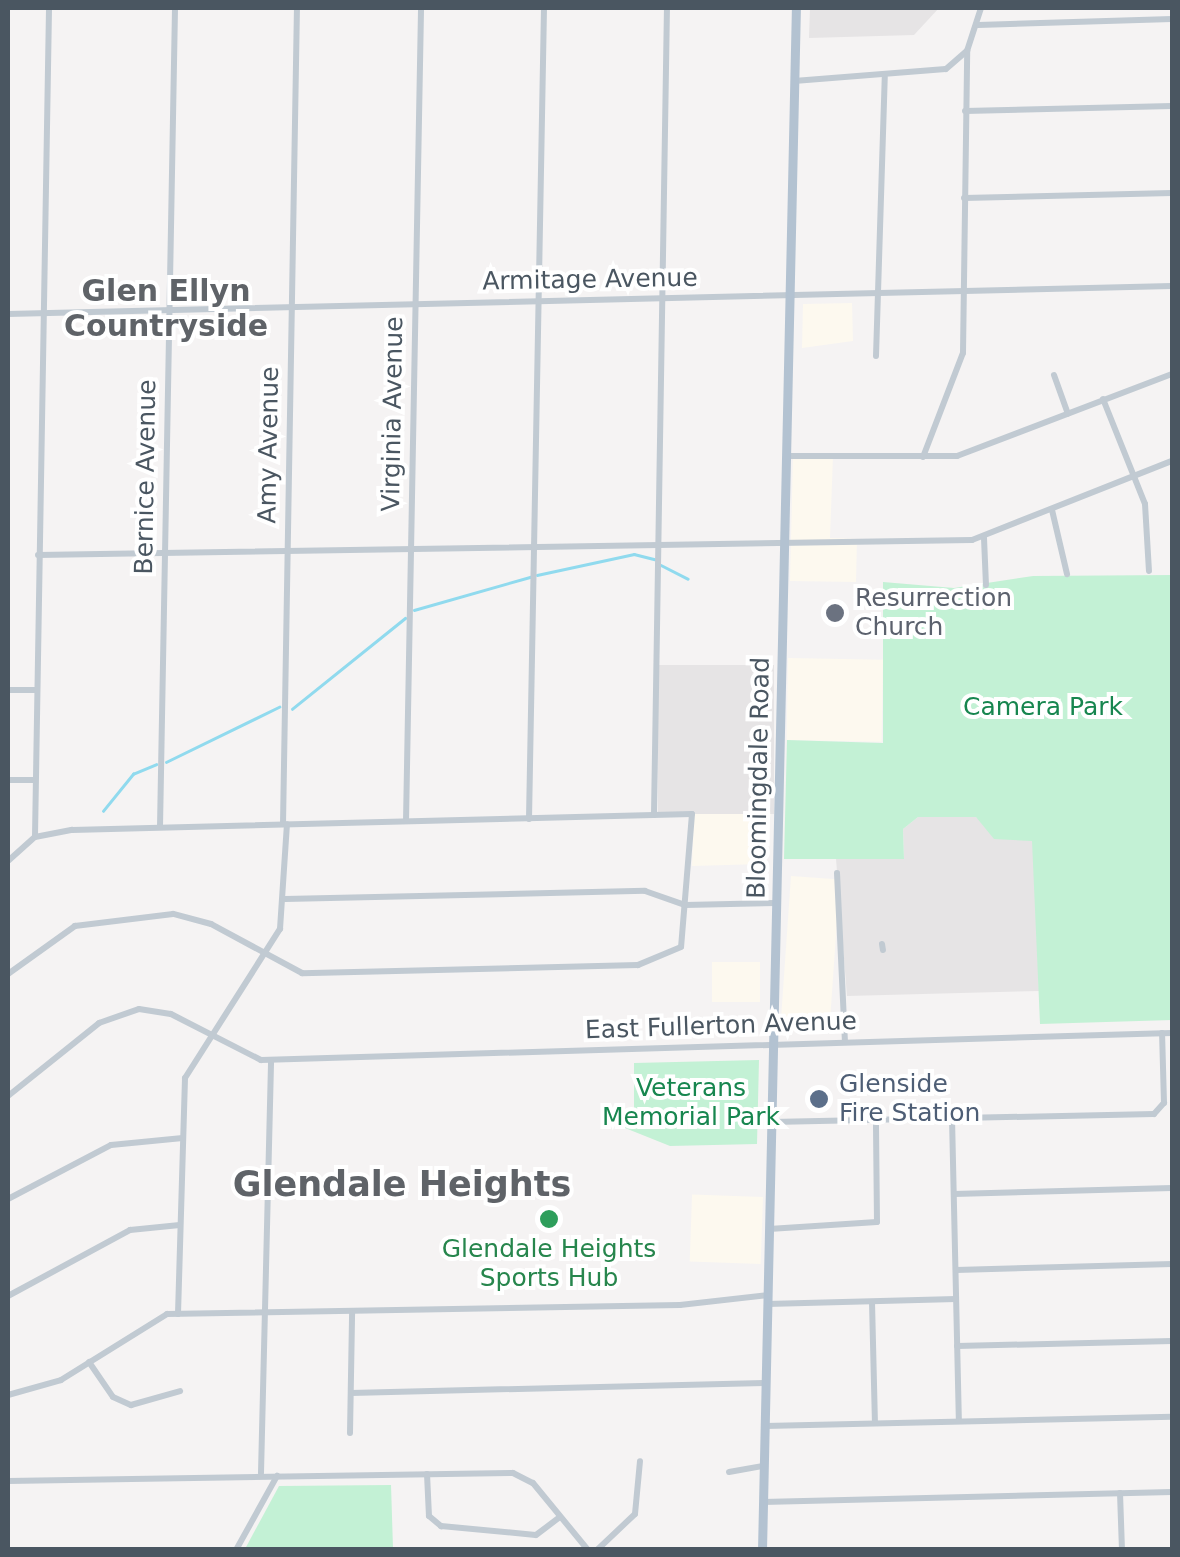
<!DOCTYPE html>
<html>
<head>
<meta charset="utf-8">
<style>
  body { margin:0 }
  #map { position:relative; width:1180px; height:1557px; overflow:hidden; background:#f5f3f3; font-family:"DejaVu Sans",sans-serif }
  div>[style] { position:absolute }
  .commercial>* { inset:0; background:#fdf9ef; transform-origin:0 0 }
  .education>* { inset:0; background:#e6e4e5; transform-origin:0 0 }
  .green>* { inset:0; background:#c3f1d5 }
  .stream>* { height:2.5px; margin:-1.25px; padding:0 1.25px; transform-origin:1.25px; border-radius:1.25px; background:#90daee }
  .minor>* { height:6px; margin:-3px; padding:0 3px; transform-origin:3px; border-radius:3px; background:#c1cad2 }
  .major>* { height:9px; margin:-4.5px; padding:0 4.5px; transform-origin:4.5px; border-radius:4.5px; background:#b3c2d1 }
  .dots>* { width:28px; height:28px; translate:-50% -50%; box-sizing:border-box; border:5px solid #fff; border-radius:50% }
  span { translate:-50% -50%; white-space:nowrap; text-align:center; line-height:1.15; -webkit-text-stroke:8px #fff; paint-order:stroke }
  .street-label { font-size:25px; color:#4a5661 }
  .worship-label { font-size:25px; color:#5b616d }
  .left { translate:0 -50%; text-align:left }
  .park-label { font-size:25px; color:#17864f }
  .service-label { font-size:25px; color:#4e5e75 }
  .leisure-label { font-size:25px; color:#27864d }
  .quarter-label { font-size:30px; color:#5f6368; font-weight:700 }
  .district-label { font-size:35px; color:#5f6368; font-weight:700 }
  .frame { position:absolute; inset:0; border:10px solid #4a5661; pointer-events:none }
</style>
</head>
<body>
<div id="map">
  <div class="commercial">
    <i style="clip-path:polygon(852px 303px,853px 341px,802px 348px,803px 304px)"></i>
    <i style="clip-path:polygon(793px 454px,833px 456px,830px 538px,857px 539px,856px 582px,790px 581px)"></i>
    <i style="left:788px;top:658px;width:95px;height:82px;rotate:1deg"></i>
    <i style="clip-path:polygon(771px 812px,762px 864px,692px 866px,694px 813px)"></i>
    <i style="left:791px;top:876px;width:49px;height:154px;rotate:4deg"></i>
    <i style="left:760px;top:962px;width:40px;height:48px;rotate:90deg"></i>
    <i style="left:763px;top:1197px;width:67px;height:71px;rotate:92deg"></i>
  </div>
  <div class="education">
    <i style="clip-path:polygon(810px 8px,939px 8px,914px 35px,809px 38px)"></i>
    <i style="left:658px;top:665px;width:116px;height:149px"></i>
    <i style="clip-path:polygon(918px 817px,976px 817px,1033px 840px,1039px 991px,847px 996px,836px 859px,904px 859px,903px 829px)"></i>
  </div>
  <div class="green">
    <i style="clip-path:polygon(1172px 575px,1172px 1020px,1040px 1024px,1032px 841px,994px 839px,976px 817px,918px 817px,903px 829px,904px 859px,784px 859px,787px 740px,883px 743px,883px 582px,954px 588px,1033px 576px)"></i>
    <i style="clip-path:polygon(759px 1060px,757px 1144px,670px 1146px,625px 1128px,623px 1114px,634px 1113px,634px 1063px)"></i>
    <i style="clip-path:polygon(391px 1485px,393px 1549px,245px 1549px,279px 1486px)"></i>
  </div>
  <div class="stream">
    <i style="left:661px;top:565px;width:30px;rotate:27deg"></i>
    <i style="left:537px;top:575px;width:99px;rotate:-12.2deg"></i>
    <i style="left:634px;top:554px;width:21px;rotate:14deg"></i>
    <i style="left:414px;top:610px;width:121px;rotate:-15.9deg"></i>
    <i style="left:292px;top:709px;width:145px;rotate:-38.8deg"></i>
    <i style="left:166px;top:762px;width:126px;rotate:-26deg"></i>
    <i style="left:103px;top:811px;width:48px;rotate:-51deg"></i>
    <i style="left:133px;top:774px;width:25px;rotate:-23deg"></i>
  </div>
  <div class="minor">
    <i style="left:978px;top:25px;width:194px;rotate:-1.8deg"></i>
    <i style="left:794px;top:81px;width:152px;rotate:-4.5deg"></i>
    <i style="left:946px;top:69px;width:28px;rotate:-41deg"></i>
    <i style="left:967px;top:51px;width:45px;rotate:-72deg"></i>
    <i style="left:965px;top:111px;width:207px;rotate:-1.4deg"></i>
    <i style="left:964px;top:198px;width:208px;rotate:-1.4deg"></i>
    <i style="left:8px;top:314px;width:1164px;rotate:-1.38deg"></i>
    <i style="left:876px;top:356px;width:279px;rotate:-88.2deg"></i>
    <i style="left:1054px;top:375px;width:41px;rotate:70.3deg"></i>
    <i style="left:1103px;top:399px;width:113px;rotate:68.2deg"></i>
    <i style="left:1145px;top:504px;width:67px;rotate:86.6deg"></i>
    <i style="left:786px;top:456px;width:171px"></i>
    <i style="left:957px;top:456px;width:230px;rotate:-20.9deg"></i>
    <i style="left:923px;top:457px;width:111px;rotate:-69deg"></i>
    <i style="left:963px;top:353px;width:302px;rotate:-89.2deg"></i>
    <i style="left:1052px;top:510px;width:66px;rotate:76.8deg"></i>
    <i style="left:984px;top:538px;width:47px;rotate:87.6deg"></i>
    <i style="left:38px;top:555px;width:934px;rotate:-0.92deg"></i>
    <i style="left:972px;top:540px;width:215px;rotate:-21.6deg"></i>
    <i style="left:8px;top:690px;width:28px"></i>
    <i style="left:8px;top:780px;width:26px"></i>
    <i style="left:654px;top:815px;width:807px;rotate:-89.08deg"></i>
    <i style="left:529px;top:819px;width:811px;rotate:-88.94deg"></i>
    <i style="left:406px;top:821px;width:813px;rotate:-88.94deg"></i>
    <i style="left:283px;top:824px;width:816px;rotate:-89.02deg"></i>
    <i style="left:160px;top:827px;width:819px;rotate:-88.95deg"></i>
    <i style="left:35px;top:836px;width:828px;rotate:-89.03deg"></i>
    <i style="left:8px;top:861px;width:36px;rotate:-42deg"></i>
    <i style="left:35px;top:837px;width:38px;rotate:-11deg"></i>
    <i style="left:72px;top:830px;width:620px;rotate:-1.48deg"></i>
    <i style="left:692px;top:814px;width:133px;rotate:94.7deg"></i>
    <i style="left:681px;top:947px;width:47px;rotate:157.3deg"></i>
    <i style="left:638px;top:965px;width:336px;rotate:178.6deg"></i>
    <i style="left:302px;top:973px;width:103px;rotate:-151.7deg"></i>
    <i style="left:211px;top:924px;width:39px;rotate:-165deg"></i>
    <i style="left:173px;top:914px;width:99px;rotate:173deg"></i>
    <i style="left:75px;top:926px;width:82px;rotate:144.4deg"></i>
    <i style="left:837px;top:873px;width:169px;rotate:87.3deg"></i>
    <i style="left:285px;top:899px;width:360px;rotate:-1.3deg"></i>
    <i style="left:645px;top:891px;width:42px;rotate:19.3deg"></i>
    <i style="left:685px;top:905px;width:91px;rotate:-1.3deg"></i>
    <i style="left:882px;top:944px;width:6px;rotate:81deg"></i>
    <i style="left:8px;top:1096px;width:117px;rotate:-38.7deg"></i>
    <i style="left:99px;top:1023px;width:42px;rotate:-19.3deg"></i>
    <i style="left:139px;top:1009px;width:32px;rotate:9deg"></i>
    <i style="left:171px;top:1014px;width:101px;rotate:27.1deg"></i>
    <i style="left:261px;top:1060px;width:911px;rotate:-1.7deg"></i>
    <i style="left:952px;top:1118px;width:303px;rotate:88.7deg"></i>
    <i style="left:772px;top:1122px;width:382px;rotate:-1.2deg"></i>
    <i style="left:1154px;top:1114px;width:15px;rotate:-48deg"></i>
    <i style="left:1164px;top:1103px;width:70px;rotate:-91.6deg"></i>
    <i style="left:954px;top:1194px;width:218px;rotate:-1.6deg"></i>
    <i style="left:8px;top:1199px;width:116px;rotate:-27.7deg"></i>
    <i style="left:111px;top:1145px;width:72px;rotate:-5.6deg"></i>
    <i style="left:769px;top:1229px;width:108px;rotate:-3.7deg"></i>
    <i style="left:877px;top:1222px;width:102px;rotate:-90.6deg"></i>
    <i style="left:956px;top:1270px;width:216px;rotate:-1.6deg"></i>
    <i style="left:8px;top:1296px;width:139px;rotate:-28.4deg"></i>
    <i style="left:130px;top:1230px;width:50px;rotate:-5.7deg"></i>
    <i style="left:872px;top:1302px;width:121px;rotate:88.6deg"></i>
    <i style="left:767px;top:1304px;width:189px;rotate:-1.5deg"></i>
    <i style="left:178px;top:1314px;width:236px;rotate:-88.3deg"></i>
    <i style="left:185px;top:1078px;width:177px;rotate:-57.5deg"></i>
    <i style="left:280px;top:929px;width:105px;rotate:-86.2deg"></i>
    <i style="left:957px;top:1346px;width:215px;rotate:-1.3deg"></i>
    <i style="left:89px;top:1362px;width:42px;rotate:55.6deg"></i>
    <i style="left:113px;top:1397px;width:20px;rotate:24deg"></i>
    <i style="left:131px;top:1405px;width:51px;rotate:-15.9deg"></i>
    <i style="left:351px;top:1393px;width:415px;rotate:-1.4deg"></i>
    <i style="left:8px;top:1395px;width:55px;rotate:-15.8deg"></i>
    <i style="left:61px;top:1380px;width:125px;rotate:-31.9deg"></i>
    <i style="left:167px;top:1314px;width:513px;rotate:-1.01deg"></i>
    <i style="left:680px;top:1305px;width:89px;rotate:-6.5deg"></i>
    <i style="left:765px;top:1426px;width:407px;rotate:-1.3deg"></i>
    <i style="left:350px;top:1433px;width:120px;rotate:-89deg"></i>
    <i style="left:729px;top:1472px;width:36px;rotate:-10deg"></i>
    <i style="left:261px;top:1473px;width:413px;rotate:-88.6deg"></i>
    <i style="left:427px;top:1474px;width:42px;rotate:87.3deg"></i>
    <i style="left:429px;top:1516px;width:16px;rotate:40deg"></i>
    <i style="left:441px;top:1526px;width:95px;rotate:5.4deg"></i>
    <i style="left:536px;top:1535px;width:30px;rotate:-37deg"></i>
    <i style="left:8px;top:1481px;width:505px;rotate:-0.91deg"></i>
    <i style="left:513px;top:1473px;width:22px;rotate:27deg"></i>
    <i style="left:533px;top:1483px;width:87px;rotate:50.6deg"></i>
    <i style="left:1120px;top:1493px;width:57px;rotate:88deg"></i>
    <i style="left:763px;top:1502px;width:409px;rotate:-1.4deg"></i>
    <i style="left:236px;top:1550px;width:85px;rotate:-61deg"></i>
    <i style="left:597px;top:1550px;width:52px;rotate:-43.5deg"></i>
    <i style="left:635px;top:1514px;width:53px;rotate:-84.6deg"></i>
  </div>
  <div class="major">
    <i style="left:762px;top:1550px;width:1542px;rotate:-88.74deg"></i>
  </div>
  <div class="dots">
    <i style="left:835px;top:613px;background:#6b7280"></i>
    <i style="left:819px;top:1099px;background:#5c6f8a"></i>
    <i style="left:549px;top:1219px;background:#2e9e5b"></i>
  </div>
  <div class="street-label">
    <span style="left:590px;top:280px;rotate:-1deg">Armitage Avenue</span>
    <span style="left:393px;top:414px;rotate:-89deg">Virginia Avenue</span>
    <span style="left:269px;top:445px;rotate:-89deg">Amy Avenue</span>
    <span style="left:146px;top:477px;rotate:-89deg">Bernice Avenue</span>
    <span style="left:759px;top:778px;rotate:-89deg">Bloomingdale Road</span>
    <span style="left:721px;top:1026px;rotate:-2deg">East Fullerton Avenue</span>
  </div>
  <div class="worship-label">
    <span class="left" style="left:855px;top:613px">Resurrection<br>Church</span>
  </div>
  <div class="park-label">
    <span style="left:1043px;top:707px">Camera Park</span>
    <span style="left:691px;top:1103px">Veterans<br>Memorial Park</span>
  </div>
  <div class="service-label">
    <span class="left" style="left:839px;top:1099px">Glenside<br>Fire Station</span>
  </div>
  <div class="leisure-label">
    <span style="left:549px;top:1264px">Glendale Heights<br>Sports Hub</span>
  </div>
  <div class="quarter-label">
    <span style="left:166px;top:308px">Glen Ellyn<br>Countryside</span>
  </div>
  <div class="district-label">
    <span style="left:402px;top:1184px">Glendale Heights</span>
  </div>
  <div class="frame"></div>
</div>
</body>
</html>
